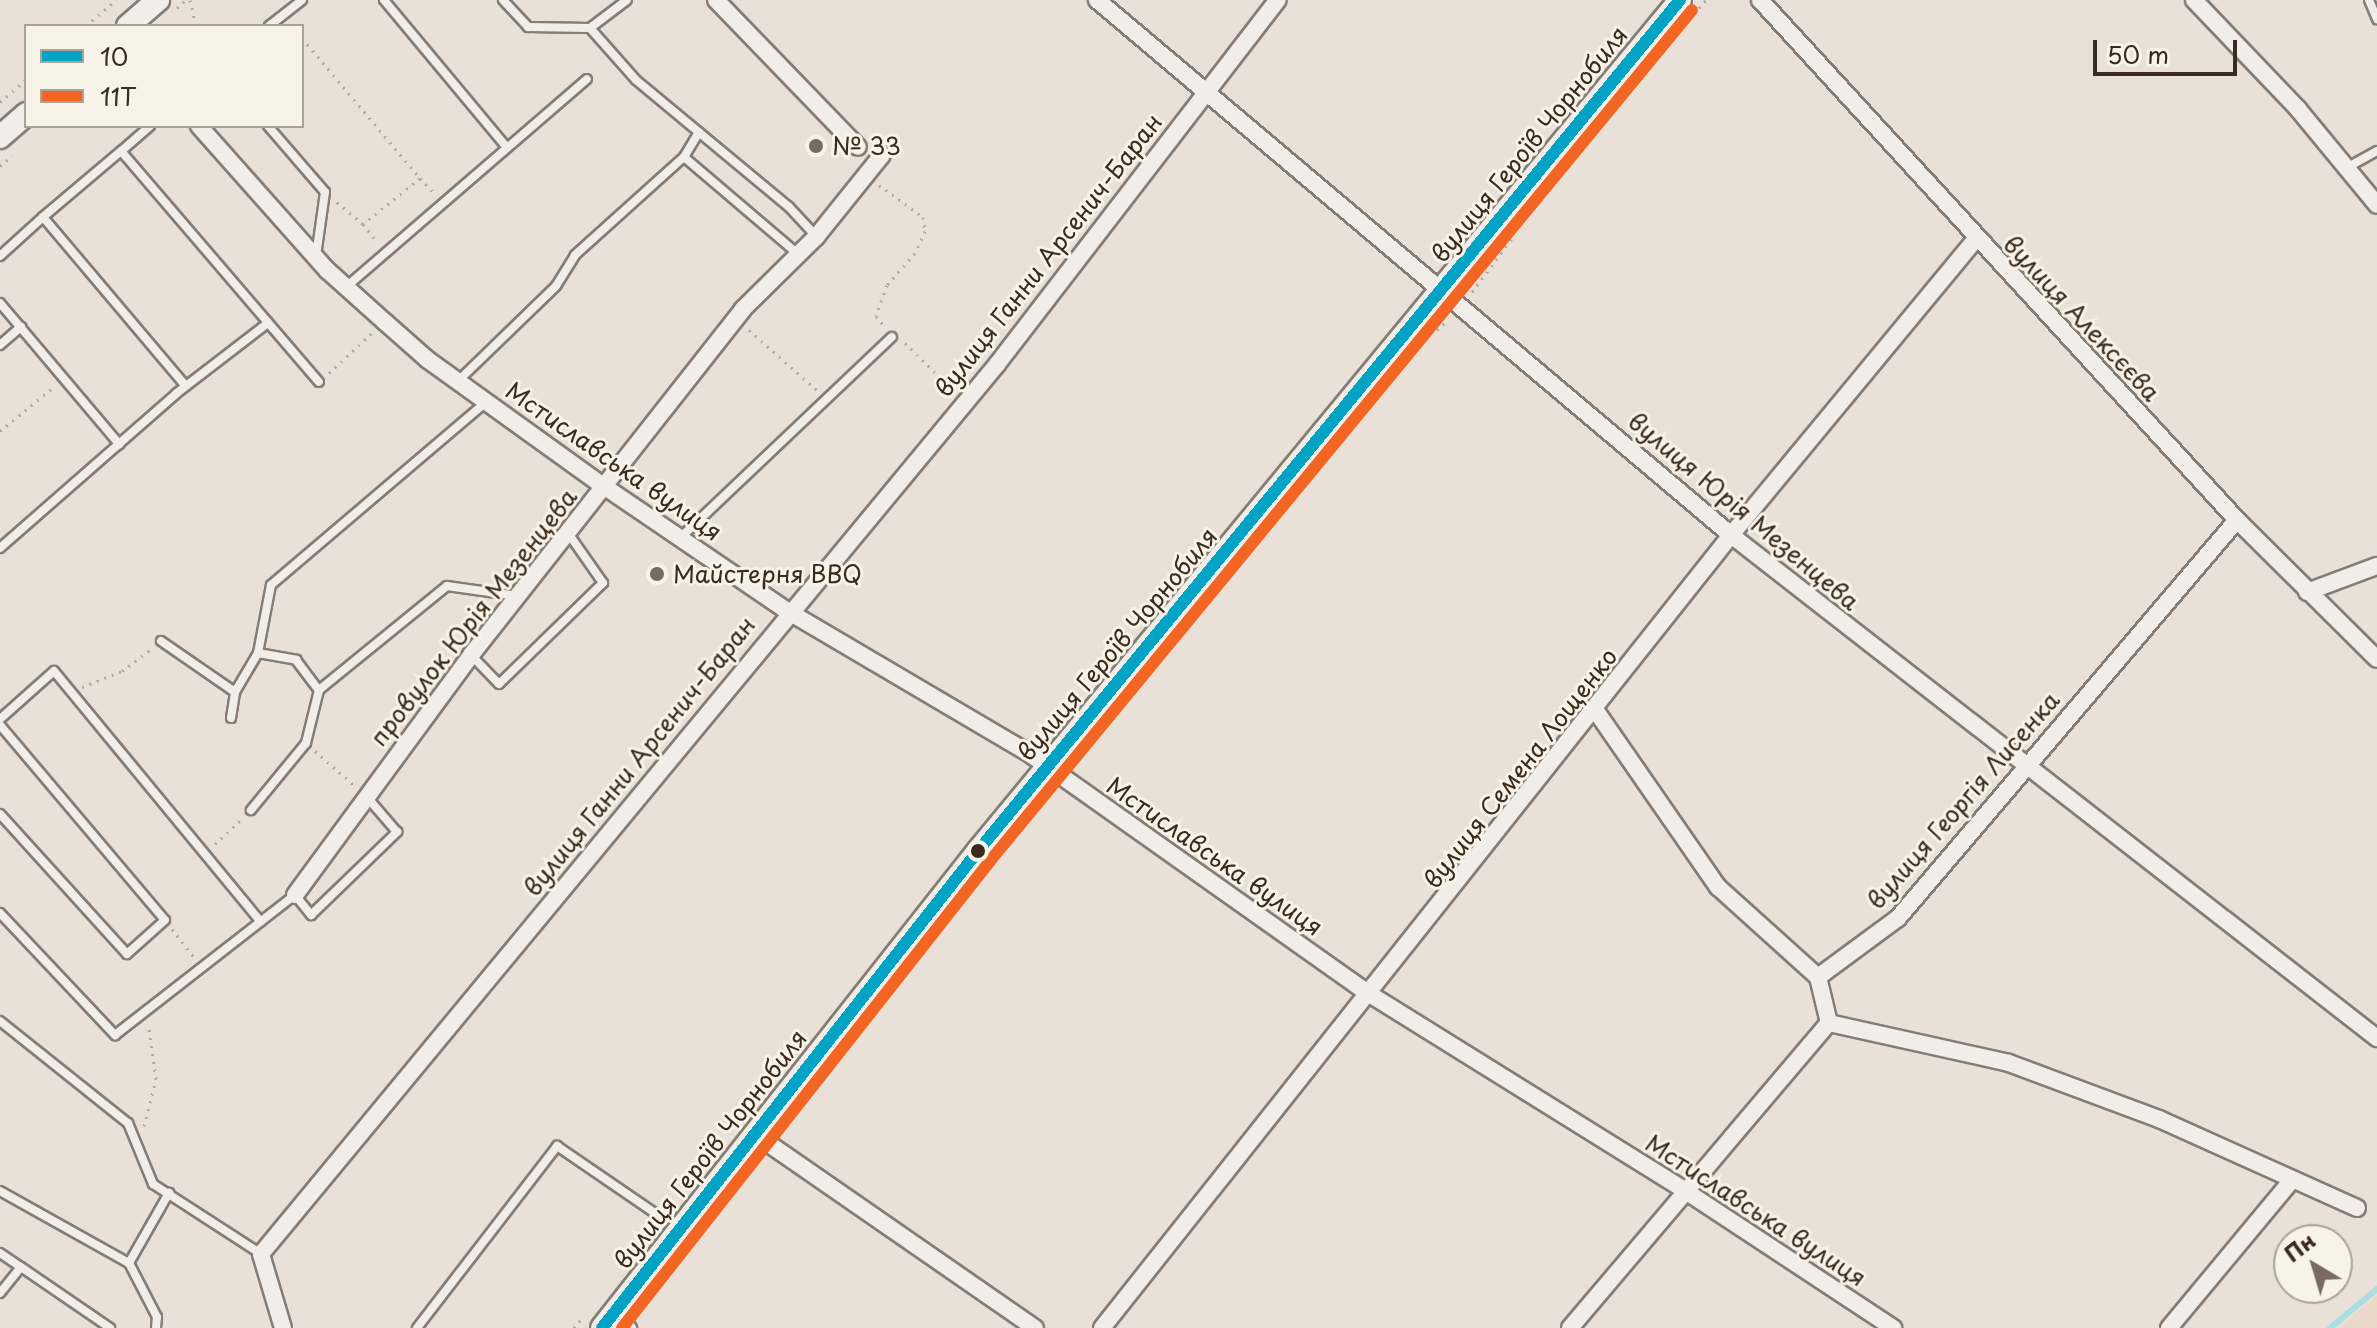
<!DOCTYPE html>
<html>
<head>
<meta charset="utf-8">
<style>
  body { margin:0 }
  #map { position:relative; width:2377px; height:1328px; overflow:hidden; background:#e9e0d7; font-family:"Playpen Sans",sans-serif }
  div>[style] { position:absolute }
  .built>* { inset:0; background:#ebd8c9 }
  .stream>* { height:6px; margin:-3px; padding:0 3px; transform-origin:3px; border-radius:3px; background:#a9dfe4 }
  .path>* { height:3px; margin-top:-1.5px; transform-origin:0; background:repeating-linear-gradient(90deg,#afaba7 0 2px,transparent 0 8px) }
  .roads { filter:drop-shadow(2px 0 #847d76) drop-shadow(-2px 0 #847d76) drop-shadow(0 2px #847d76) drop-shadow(0 -2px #847d76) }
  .lane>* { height:8px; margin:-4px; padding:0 4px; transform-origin:4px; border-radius:4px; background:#f1eeea }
  .street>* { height:16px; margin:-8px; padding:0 8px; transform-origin:8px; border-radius:8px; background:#f1eeea }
  .secondary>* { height:22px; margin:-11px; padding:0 11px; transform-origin:11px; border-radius:11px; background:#f1eeea }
  .bus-1>* { height:12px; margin:-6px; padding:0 6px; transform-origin:6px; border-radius:6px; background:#03a3c5 }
  .bus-2>* { height:12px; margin:-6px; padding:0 6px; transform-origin:6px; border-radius:6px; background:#f26522 }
  .dots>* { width:22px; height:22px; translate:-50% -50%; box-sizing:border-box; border:4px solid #f7f3e8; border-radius:50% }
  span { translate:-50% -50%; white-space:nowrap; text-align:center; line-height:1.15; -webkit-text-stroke:6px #f7f3e8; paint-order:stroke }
  .street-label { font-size:24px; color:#3b2a1e }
  .poi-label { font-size:24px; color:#3b2a1e }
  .left { translate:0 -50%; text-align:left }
  .legend { position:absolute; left:24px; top:24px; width:280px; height:104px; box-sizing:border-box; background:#f7f3e8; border:2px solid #aca397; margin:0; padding:10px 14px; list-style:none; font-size:24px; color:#3b2a1e }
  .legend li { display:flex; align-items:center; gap:16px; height:40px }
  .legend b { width:40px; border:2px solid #aca397 }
  .north { position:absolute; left:2273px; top:1224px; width:80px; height:80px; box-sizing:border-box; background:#f7f3e8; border:2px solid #aca397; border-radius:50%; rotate:322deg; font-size:22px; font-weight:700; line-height:32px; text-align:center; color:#3b2a1e }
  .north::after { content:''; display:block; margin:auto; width:28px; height:36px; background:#786a5f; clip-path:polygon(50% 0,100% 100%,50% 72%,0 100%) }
  .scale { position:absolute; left:2093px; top:40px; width:144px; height:36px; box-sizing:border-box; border:4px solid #3b2a1e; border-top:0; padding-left:10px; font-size:24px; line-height:28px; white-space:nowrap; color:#3b2a1e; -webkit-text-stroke:6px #f7f3e8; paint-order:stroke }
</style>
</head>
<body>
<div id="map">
  <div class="built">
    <i style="clip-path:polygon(2377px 1296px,2377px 1328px,2342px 1328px,2352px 1316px)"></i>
  </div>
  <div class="stream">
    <i style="left:2330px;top:1328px;width:61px;rotate:-39.7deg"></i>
  </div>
  <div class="path">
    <i style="left:190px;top:0;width:27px;rotate:77deg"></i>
    <i style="left:177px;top:8px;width:12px;rotate:-42deg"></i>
    <i style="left:1699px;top:8px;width:11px;rotate:-49deg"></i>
    <i style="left:86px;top:26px;width:40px;rotate:-41deg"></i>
    <i style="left:302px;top:38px;width:183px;rotate:49.9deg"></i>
    <i style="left:420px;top:178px;width:73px;rotate:141.1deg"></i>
    <i style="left:363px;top:224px;width:35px;rotate:-140deg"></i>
    <i style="left:0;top:102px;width:35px;rotate:-41deg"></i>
    <i style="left:0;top:166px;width:16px;rotate:-40deg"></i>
    <i style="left:420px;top:178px;width:21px;rotate:47deg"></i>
    <i style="left:879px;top:185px;width:54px;rotate:36deg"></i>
    <i style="left:923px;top:217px;width:14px;rotate:82deg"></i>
    <i style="left:925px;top:231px;width:24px;rotate:114deg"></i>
    <i style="left:915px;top:253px;width:43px;rotate:131.2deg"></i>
    <i style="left:887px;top:285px;width:33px;rotate:110deg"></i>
    <i style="left:876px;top:316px;width:13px;rotate:51deg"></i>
    <i style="left:363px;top:224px;width:24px;rotate:52deg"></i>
    <i style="left:1472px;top:292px;width:69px;rotate:-53.3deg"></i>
    <i style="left:749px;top:330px;width:92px;rotate:41.5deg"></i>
    <i style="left:1437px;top:330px;width:16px;rotate:-43deg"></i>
    <i style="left:905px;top:343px;width:69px;rotate:44.4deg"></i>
    <i style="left:329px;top:373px;width:60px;rotate:-43deg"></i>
    <i style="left:0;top:431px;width:71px;rotate:-39.3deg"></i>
    <i style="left:82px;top:687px;width:43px;rotate:-21.8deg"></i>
    <i style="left:122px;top:671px;width:38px;rotate:-37deg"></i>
    <i style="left:315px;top:751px;width:53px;rotate:41.2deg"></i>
    <i style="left:215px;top:844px;width:37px;rotate:-43deg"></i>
    <i style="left:172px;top:929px;width:37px;rotate:52deg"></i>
    <i style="left:144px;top:1126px;width:49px;rotate:-75.7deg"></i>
    <i style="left:156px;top:1079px;width:51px;rotate:-97.8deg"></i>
    <i style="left:574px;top:1328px;width:14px;rotate:-51deg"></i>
  </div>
  <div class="roads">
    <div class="lane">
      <i style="left:384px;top:0;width:189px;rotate:50.2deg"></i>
      <i style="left:503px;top:0;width:37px;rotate:47deg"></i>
      <i style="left:528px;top:27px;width:62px;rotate:0.9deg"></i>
      <i style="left:590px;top:28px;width:69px;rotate:48.5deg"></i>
      <i style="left:636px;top:80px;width:199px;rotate:39.7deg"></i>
      <i style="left:789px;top:207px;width:40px;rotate:47deg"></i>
      <i style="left:2369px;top:0;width:21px;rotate:67deg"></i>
      <i style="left:269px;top:26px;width:42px;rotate:-38.2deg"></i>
      <i style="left:590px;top:28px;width:46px;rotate:-37.1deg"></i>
      <i style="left:150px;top:126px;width:38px;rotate:139deg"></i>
      <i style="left:121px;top:151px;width:304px;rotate:49.4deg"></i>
      <i style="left:268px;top:126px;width:87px;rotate:49.2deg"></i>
      <i style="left:325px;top:192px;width:65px;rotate:98deg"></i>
      <i style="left:121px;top:151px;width:102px;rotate:139.8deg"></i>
      <i style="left:43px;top:217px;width:221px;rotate:49.8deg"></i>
      <i style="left:684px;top:157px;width:150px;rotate:40.4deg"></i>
      <i style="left:2348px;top:167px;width:33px;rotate:-29deg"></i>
      <i style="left:0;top:256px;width:58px;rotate:-42.2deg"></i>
      <i style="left:346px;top:287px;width:318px;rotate:-40.8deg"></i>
      <i style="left:0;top:303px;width:185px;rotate:49.8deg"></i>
      <i style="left:0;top:345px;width:28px;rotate:-41deg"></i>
      <i style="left:458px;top:381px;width:136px;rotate:-44.1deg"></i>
      <i style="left:556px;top:286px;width:36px;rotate:-58deg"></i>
      <i style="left:575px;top:255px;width:147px;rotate:-42deg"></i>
      <i style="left:684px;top:157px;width:29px;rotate:-59deg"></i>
      <i style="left:680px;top:538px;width:292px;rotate:-43.5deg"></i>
      <i style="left:0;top:548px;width:235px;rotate:-41.2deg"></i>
      <i style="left:177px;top:393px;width:115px;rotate:-37.6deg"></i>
      <i style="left:161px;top:641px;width:90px;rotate:34.6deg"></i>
      <i style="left:235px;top:692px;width:45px;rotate:-59.5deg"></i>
      <i style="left:258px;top:653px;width:39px;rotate:10deg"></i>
      <i style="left:296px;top:660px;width:38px;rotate:53deg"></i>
      <i style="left:319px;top:690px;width:55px;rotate:103.8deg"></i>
      <i style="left:306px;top:743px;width:87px;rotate:129.4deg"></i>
      <i style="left:258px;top:653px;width:69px;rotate:-79.2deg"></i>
      <i style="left:271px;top:585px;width:284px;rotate:-40.4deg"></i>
      <i style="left:471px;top:655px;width:40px;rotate:46deg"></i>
      <i style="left:499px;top:684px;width:145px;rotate:-44.2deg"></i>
      <i style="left:603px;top:583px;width:61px;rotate:-125deg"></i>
      <i style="left:319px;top:690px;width:165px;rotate:-39.1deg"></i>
      <i style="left:447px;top:586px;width:71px;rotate:8.1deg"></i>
      <i style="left:231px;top:718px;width:26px;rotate:-81deg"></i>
      <i style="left:0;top:719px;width:72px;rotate:-41.6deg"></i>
      <i style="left:54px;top:671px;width:325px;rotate:50.5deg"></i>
      <i style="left:0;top:725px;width:255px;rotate:49.8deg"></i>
      <i style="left:165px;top:920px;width:51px;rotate:138.2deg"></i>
      <i style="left:127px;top:954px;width:189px;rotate:-132.2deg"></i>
      <i style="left:0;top:913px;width:168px;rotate:46.7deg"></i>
      <i style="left:115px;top:1035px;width:228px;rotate:-37.9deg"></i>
      <i style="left:295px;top:895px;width:26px;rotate:51deg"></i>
      <i style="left:311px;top:915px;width:120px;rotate:-44deg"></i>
      <i style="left:397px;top:832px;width:48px;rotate:-130.7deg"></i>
      <i style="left:0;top:1021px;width:164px;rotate:38.6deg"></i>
      <i style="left:128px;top:1123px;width:66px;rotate:67.7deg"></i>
      <i style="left:153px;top:1184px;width:129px;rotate:32.9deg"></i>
      <i style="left:0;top:1191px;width:148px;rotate:29.2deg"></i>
      <i style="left:0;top:1253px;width:25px;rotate:34deg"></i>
      <i style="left:0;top:1293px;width:33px;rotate:-51deg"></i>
      <i style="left:21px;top:1267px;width:108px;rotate:34.4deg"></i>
      <i style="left:620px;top:1307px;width:24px;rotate:60deg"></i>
      <i style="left:156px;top:1328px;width:11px;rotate:-85deg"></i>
      <i style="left:157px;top:1317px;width:61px;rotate:-117.4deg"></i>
      <i style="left:129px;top:1263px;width:81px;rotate:-60.3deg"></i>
      <i style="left:417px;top:1328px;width:230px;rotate:-52.4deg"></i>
      <i style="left:557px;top:1146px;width:127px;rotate:34.4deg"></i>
    </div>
    <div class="street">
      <i style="left:716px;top:0;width:204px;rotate:46deg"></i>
      <i style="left:1097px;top:0;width:830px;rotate:40.16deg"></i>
      <i style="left:1731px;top:535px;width:819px;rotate:37.91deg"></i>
      <i style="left:1760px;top:0;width:706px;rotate:47.47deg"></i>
      <i style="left:2237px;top:520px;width:197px;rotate:44.8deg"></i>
      <i style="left:2194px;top:0;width:151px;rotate:46.3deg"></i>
      <i style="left:2298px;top:109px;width:124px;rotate:50.5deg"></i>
      <i style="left:199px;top:126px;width:193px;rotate:48.4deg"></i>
      <i style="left:327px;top:270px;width:78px;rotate:41.9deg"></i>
      <i style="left:385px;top:322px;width:57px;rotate:41.5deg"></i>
      <i style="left:428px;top:360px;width:218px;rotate:35.7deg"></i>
      <i style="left:605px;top:487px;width:222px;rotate:34.2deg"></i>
      <i style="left:789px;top:612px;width:283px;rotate:30.5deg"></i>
      <i style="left:1033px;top:756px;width:414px;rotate:35.3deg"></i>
      <i style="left:1371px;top:995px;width:372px;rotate:31.9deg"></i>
      <i style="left:1687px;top:1192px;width:247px;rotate:33.4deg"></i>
      <i style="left:2307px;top:592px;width:75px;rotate:-20.4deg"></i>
      <i style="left:1596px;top:711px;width:214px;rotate:55.3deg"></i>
      <i style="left:1718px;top:887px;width:135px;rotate:42deg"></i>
      <i style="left:295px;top:895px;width:298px;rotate:-53.7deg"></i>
      <i style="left:471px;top:655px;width:440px;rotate:-51.8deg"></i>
      <i style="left:743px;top:309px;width:103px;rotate:-44.6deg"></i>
      <i style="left:816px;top:237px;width:105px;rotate:-51.2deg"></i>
      <i style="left:1829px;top:1023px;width:184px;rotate:12.5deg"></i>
      <i style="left:2009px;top:1063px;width:160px;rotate:20.5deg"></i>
      <i style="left:2159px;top:1119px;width:217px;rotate:24.2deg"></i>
      <i style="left:756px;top:1135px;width:339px;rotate:34.7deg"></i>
      <i style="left:283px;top:1328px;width:77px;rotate:-106.6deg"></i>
      <i style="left:261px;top:1254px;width:1156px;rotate:-50.4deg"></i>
      <i style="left:998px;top:363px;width:458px;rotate:-52.4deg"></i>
      <i style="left:1102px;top:1328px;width:1012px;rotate:-51.58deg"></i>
      <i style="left:1731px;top:535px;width:384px;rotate:-50.4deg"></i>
      <i style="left:1570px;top:1328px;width:400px;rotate:-49.7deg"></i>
      <i style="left:1829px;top:1023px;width:47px;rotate:-103.4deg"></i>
      <i style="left:1818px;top:977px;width:99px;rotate:-36.4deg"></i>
      <i style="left:1898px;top:918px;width:523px;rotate:-49.58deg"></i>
      <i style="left:2169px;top:1328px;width:192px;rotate:-50.3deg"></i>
    </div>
    <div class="secondary">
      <i style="left:128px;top:26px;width:40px;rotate:-41deg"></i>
      <i style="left:0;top:137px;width:35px;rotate:-41deg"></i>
      <i style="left:602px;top:1328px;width:607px;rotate:-51.75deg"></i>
      <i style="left:978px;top:851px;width:1103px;rotate:-50.48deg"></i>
    </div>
  </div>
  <div class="bus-1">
    <i style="left:602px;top:1328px;width:607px;rotate:-51.75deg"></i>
    <i style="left:978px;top:851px;width:1103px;rotate:-50.48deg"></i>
  </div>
  <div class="bus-2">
    <i style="left:622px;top:1328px;width:595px;rotate:-51.76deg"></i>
    <i style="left:990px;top:861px;width:1103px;rotate:-50.48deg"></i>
  </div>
  <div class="dots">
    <i style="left:816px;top:146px;background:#786a5f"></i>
    <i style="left:657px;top:574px;background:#786a5f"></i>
    <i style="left:978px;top:851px;background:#3b2a1e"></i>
  </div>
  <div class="street-label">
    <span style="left:1529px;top:144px;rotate:-51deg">вулиця Героїв Чорнобиля</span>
    <span style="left:1048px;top:255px;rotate:-52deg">вулиця Ганни Арсенич-Баран</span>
    <span style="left:2082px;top:318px;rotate:47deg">вулиця Алексєєва</span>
    <span style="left:614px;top:461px;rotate:35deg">Мстиславська вулиця</span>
    <span style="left:1744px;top:511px;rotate:40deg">вулиця Юрія Мезенцева</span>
    <span style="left:473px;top:617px;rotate:-52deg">провулок Юрія Мезенцева</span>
    <span style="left:1117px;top:644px;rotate:-50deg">вулиця Героїв Чорнобиля</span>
    <span style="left:639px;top:756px;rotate:-51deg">вулиця Ганни Арсенич-Баран</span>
    <span style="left:1520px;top:768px;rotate:-52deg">вулиця Семена Лощенко</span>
    <span style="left:1963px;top:800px;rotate:-49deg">вулиця Георгія Лисенка</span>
    <span style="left:1215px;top:856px;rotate:35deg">Мстиславська вулиця</span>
    <span style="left:710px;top:1149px;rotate:-52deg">вулиця Героїв Чорнобиля</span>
    <span style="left:1756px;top:1210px;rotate:33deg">Мстиславська вулиця</span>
  </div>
  <div class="poi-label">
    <span class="left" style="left:832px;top:146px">№ 33</span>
    <span class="left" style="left:673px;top:574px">Майстерня BBQ</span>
  </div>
  <ul class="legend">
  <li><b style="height:10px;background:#03a3c5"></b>10</li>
  <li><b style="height:10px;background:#f26522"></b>11Т</li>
  </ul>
  <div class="north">Пн</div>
  <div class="scale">50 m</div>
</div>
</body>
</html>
